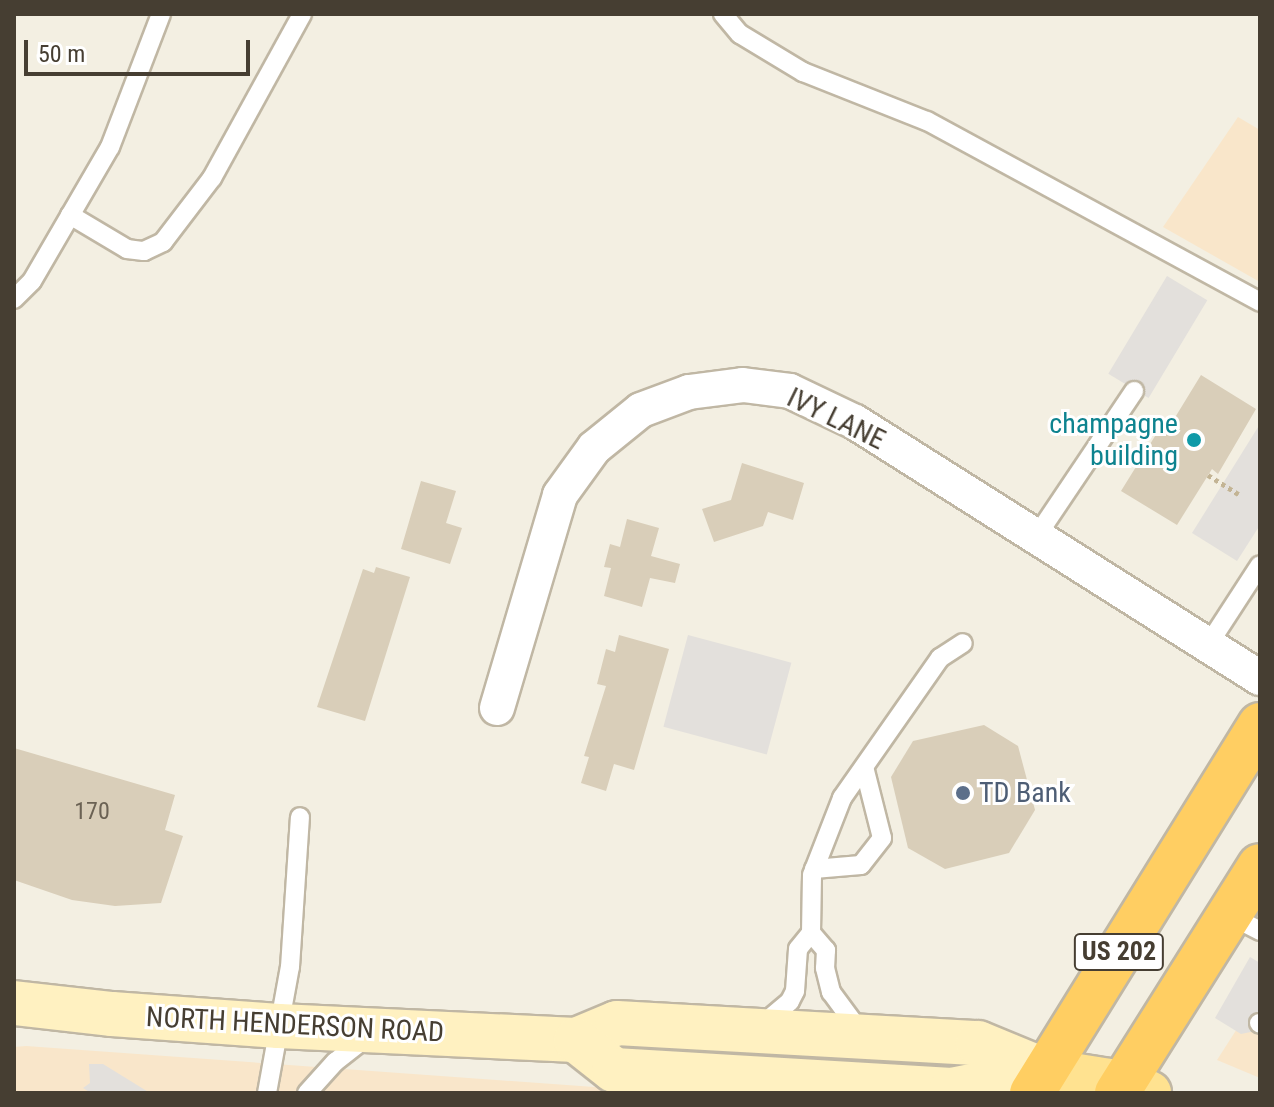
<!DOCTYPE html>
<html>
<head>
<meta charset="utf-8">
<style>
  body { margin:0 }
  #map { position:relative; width:1274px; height:1107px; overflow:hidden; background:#f3efe2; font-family:"Roboto Condensed",sans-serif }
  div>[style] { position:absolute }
  .commercial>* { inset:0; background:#f9e6ca }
  .parking>* { inset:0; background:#e3e0dc; transform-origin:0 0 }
  .building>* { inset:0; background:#d9ceb9 }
  .path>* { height:5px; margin-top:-2.5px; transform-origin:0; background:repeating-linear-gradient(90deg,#c3b494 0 4px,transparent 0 8px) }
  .roads { filter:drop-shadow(2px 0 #c0b7a4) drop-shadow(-2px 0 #c0b7a4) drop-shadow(0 2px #c0b7a4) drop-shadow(0 -2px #c0b7a4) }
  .lane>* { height:18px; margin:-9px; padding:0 9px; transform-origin:9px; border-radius:9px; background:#fff }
  .street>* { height:34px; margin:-17px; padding:0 17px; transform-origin:17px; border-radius:17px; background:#fff }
  .secondary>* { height:44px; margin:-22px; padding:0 22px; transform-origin:22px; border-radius:22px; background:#fff1c1 }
  .primary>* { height:44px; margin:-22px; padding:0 22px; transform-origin:22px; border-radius:22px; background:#ffe290 }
  .highway>* { height:44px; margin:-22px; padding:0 22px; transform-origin:22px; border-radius:22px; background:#ffce62 }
  .dots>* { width:22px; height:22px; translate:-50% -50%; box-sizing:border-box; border:4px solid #fff; border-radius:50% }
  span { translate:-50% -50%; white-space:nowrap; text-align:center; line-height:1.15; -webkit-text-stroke:6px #fff; paint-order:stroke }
  .number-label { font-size:24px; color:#6b6254 }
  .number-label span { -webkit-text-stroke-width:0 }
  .shield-label span { padding:2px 6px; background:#fff; border:2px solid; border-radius:6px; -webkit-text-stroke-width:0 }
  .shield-label { font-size:26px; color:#463e32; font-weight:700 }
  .street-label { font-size:28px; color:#463e32 }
  .culture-label { font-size:28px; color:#0d838f }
  .right { translate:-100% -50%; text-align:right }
  .service-label { font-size:28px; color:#4e5e75 }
  .left { translate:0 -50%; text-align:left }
  .frame { position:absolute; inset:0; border:16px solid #463e32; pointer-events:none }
  .scale { position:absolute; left:24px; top:40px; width:226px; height:36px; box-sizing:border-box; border:4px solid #463e32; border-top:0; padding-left:10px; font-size:24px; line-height:28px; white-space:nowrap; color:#463e32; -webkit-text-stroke:6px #fff; paint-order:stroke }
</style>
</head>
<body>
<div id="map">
  <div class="commercial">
    <i style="clip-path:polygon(1238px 117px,1260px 130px,1260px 282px,1163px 227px)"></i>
    <i style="clip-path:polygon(1260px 993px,1260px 1078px,1217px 1060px)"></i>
    <i style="clip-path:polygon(26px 1046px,677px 1093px,14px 1093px,14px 1047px)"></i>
  </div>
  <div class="parking">
    <i style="left:1167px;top:276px;width:47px;height:114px;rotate:31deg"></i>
    <i style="clip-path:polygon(1260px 424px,1260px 525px,1237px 561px,1192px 533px)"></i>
    <i style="left:688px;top:635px;width:107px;height:95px;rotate:15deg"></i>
    <i style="clip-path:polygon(1250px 957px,1260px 963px,1260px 1030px,1241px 1034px,1215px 1018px)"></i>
    <i style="clip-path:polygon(89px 1064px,103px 1064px,150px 1093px,91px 1093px,83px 1088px,90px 1083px)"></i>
  </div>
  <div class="building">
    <i style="clip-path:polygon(1201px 375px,1256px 409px,1218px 474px,1212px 469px,1177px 525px,1121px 491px,1165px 420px,1171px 424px)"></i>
    <i style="clip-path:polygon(742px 463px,804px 483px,793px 520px,768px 512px,763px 526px,714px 542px,702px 509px,731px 500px)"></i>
    <i style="clip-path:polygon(421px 481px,456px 491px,446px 523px,462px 528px,450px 564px,401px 549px)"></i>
    <i style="clip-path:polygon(627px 519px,659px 528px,651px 556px,680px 564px,675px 583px,650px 578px,642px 607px,604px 596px,611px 568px,604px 567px,610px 544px,620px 547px)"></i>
    <i style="clip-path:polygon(376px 567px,410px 577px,365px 721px,317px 707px,363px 569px,374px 573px)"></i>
    <i style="clip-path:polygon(619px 635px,669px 649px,634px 770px,614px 764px,606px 791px,581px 783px,589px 757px,584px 756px,606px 686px,597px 684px,606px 649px,615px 652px)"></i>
    <i style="clip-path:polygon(984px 725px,1018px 746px,1035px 810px,1009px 853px,945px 869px,908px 848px,891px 777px,913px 741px)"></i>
    <i style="clip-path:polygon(14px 748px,175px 795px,165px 830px,183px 836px,161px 903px,115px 906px,72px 900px,14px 880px)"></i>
  </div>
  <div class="path">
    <i style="left:1208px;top:475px;width:36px;rotate:32deg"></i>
  </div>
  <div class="roads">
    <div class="lane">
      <i style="left:723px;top:14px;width:26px;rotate:50deg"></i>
      <i style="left:740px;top:34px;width:74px;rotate:31.1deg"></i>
      <i style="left:803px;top:72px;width:133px;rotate:21.6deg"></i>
      <i style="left:927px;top:121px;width:379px;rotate:28.5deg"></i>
      <i style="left:70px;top:215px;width:66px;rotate:30.8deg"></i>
      <i style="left:127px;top:249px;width:17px;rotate:7deg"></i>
      <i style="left:144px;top:251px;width:21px;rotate:-25deg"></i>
      <i style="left:163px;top:242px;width:81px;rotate:-52.6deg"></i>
      <i style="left:212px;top:178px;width:187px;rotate:-61.2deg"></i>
      <i style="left:14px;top:299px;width:25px;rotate:-45deg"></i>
      <i style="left:32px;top:281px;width:155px;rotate:-59.8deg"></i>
      <i style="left:110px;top:147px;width:142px;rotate:-69deg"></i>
      <i style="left:1036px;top:537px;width:176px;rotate:-56.1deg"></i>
      <i style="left:1208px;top:645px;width:95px;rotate:-57deg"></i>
      <i style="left:814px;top:869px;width:47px;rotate:-4.9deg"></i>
      <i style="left:861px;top:865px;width:34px;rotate:-52deg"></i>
      <i style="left:882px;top:838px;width:73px;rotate:-104.2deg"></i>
      <i style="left:1229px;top:915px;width:35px;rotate:27deg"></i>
      <i style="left:811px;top:933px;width:23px;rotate:49deg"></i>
      <i style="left:826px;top:950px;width:18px;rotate:93deg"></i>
      <i style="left:825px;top:968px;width:25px;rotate:76deg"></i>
      <i style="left:831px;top:992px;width:47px;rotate:53.6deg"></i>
      <i style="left:1259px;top:1023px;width:1px;rotate:45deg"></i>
      <i style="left:763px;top:1024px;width:35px;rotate:-40deg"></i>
      <i style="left:790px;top:1001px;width:11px;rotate:-63deg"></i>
      <i style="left:795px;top:991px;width:42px;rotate:-85.9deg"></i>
      <i style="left:798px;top:949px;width:21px;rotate:-51deg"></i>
      <i style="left:811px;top:933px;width:58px;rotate:-89deg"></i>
      <i style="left:812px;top:875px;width:83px;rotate:-68.7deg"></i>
      <i style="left:842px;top:798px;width:171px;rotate:-55deg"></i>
      <i style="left:940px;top:658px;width:27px;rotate:-33deg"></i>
      <i style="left:267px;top:1093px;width:128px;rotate:-79.7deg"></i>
      <i style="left:290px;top:967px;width:150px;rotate:-86.2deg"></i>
      <i style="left:307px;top:1093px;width:42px;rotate:-47.9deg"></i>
      <i style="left:335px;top:1062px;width:39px;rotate:-38deg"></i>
    </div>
    <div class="street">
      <i style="left:497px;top:708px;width:222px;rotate:-73.5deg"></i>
      <i style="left:560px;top:495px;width:58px;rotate:-54.1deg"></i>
      <i style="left:594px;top:448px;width:60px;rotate:-39deg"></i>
      <i style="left:641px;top:410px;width:51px;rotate:-20.6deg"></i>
      <i style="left:689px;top:392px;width:54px;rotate:-7.4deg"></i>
      <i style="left:743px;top:385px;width:47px;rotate:7.3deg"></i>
      <i style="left:790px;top:391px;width:72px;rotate:25.5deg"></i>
      <i style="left:855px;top:422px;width:479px;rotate:32.3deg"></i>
    </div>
    <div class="secondary">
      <i style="left:14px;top:1003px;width:99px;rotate:6.4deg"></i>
      <i style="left:112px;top:1014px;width:167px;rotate:4.1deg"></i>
      <i style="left:279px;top:1026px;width:297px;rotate:2.7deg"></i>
      <i style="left:576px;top:1040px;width:44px;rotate:-22.5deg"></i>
      <i style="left:617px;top:1023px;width:362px;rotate:3.2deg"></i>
      <i style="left:978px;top:1043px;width:74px;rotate:22.4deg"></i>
      <i style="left:576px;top:1040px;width:48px;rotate:38.3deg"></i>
      <i style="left:614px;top:1070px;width:338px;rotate:3.4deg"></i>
      <i style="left:951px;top:1090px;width:97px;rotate:-11.3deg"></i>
    </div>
    <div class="primary">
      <i style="left:1046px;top:1071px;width:78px;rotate:8.9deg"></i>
      <i style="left:1123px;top:1083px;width:28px;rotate:21deg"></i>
    </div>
    <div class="highway">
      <i style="left:1032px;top:1093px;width:433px;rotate:-58.2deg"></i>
      <i style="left:1117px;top:1093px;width:268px;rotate:-57.8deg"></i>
    </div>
  </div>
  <div class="dots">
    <i style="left:1194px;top:440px;background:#0f9aa8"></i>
    <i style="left:963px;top:793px;background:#5c6f8a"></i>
  </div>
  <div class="number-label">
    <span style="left:92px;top:812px">170</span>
  </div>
  <div class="shield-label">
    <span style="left:1119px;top:952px">US 202</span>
  </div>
  <div class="street-label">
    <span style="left:836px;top:419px;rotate:26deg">IVY LANE</span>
    <span style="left:295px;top:1025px;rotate:3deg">NORTH HENDERSON ROAD</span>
  </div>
  <div class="culture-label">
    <span class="right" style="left:1178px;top:440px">champagne<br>building</span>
  </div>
  <div class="service-label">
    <span class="left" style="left:979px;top:793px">TD Bank</span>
  </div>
  <div class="frame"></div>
  <div class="scale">50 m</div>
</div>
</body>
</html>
